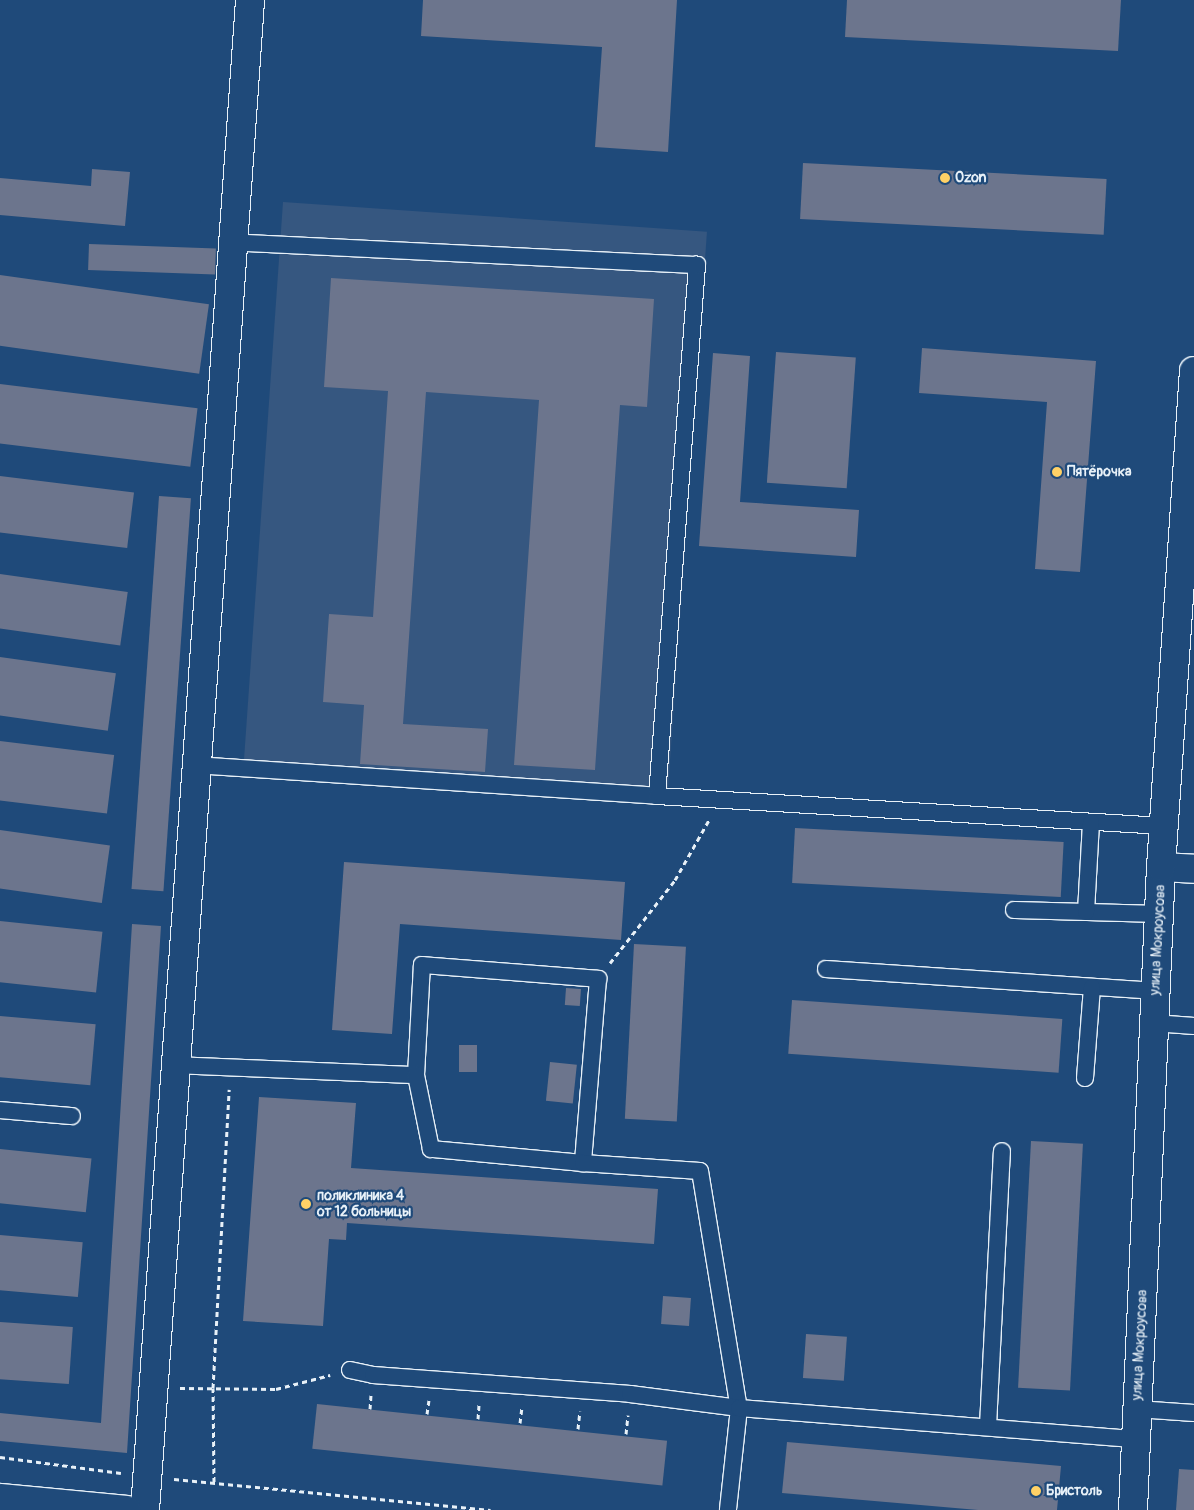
<!DOCTYPE html>
<html>
<head>
<meta charset="utf-8">
<style>
  body { margin:0 }
  #map { position:relative; width:1194px; height:1510px; overflow:hidden; background:#1f4a7a; font-family:Pangolin,sans-serif }
  div>[style] { position:absolute }
  .built>* { inset:0; background:#365780; transform-origin:0 0 }
  .building>* { inset:0; background:#6c758d; transform-origin:0 0 }
  .path>* { height:3px; margin-top:-1.5px; transform-origin:0; background:repeating-linear-gradient(90deg,#e8f1f8 0 5px,transparent 0 9px) }
  .roads { filter:drop-shadow(1px 0 #e8f1f8) drop-shadow(-1px 0 #e8f1f8) drop-shadow(0 1px #e8f1f8) drop-shadow(0 -1px #e8f1f8) }
  .service>* { height:16px; margin:-8px; padding:0 8px; transform-origin:8px; border-radius:8px; background:#1f4a7a }
  .minor>* { height:28px; margin:-14px; padding:0 14px; transform-origin:14px; border-radius:14px; background:#1f4a7a }
  .secondary>* { height:28px; margin:-14px; padding:0 14px; transform-origin:14px; border-radius:14px; background:#1f4a7a }
  .dots>* { width:14px; height:14px; translate:-50% -50%; box-sizing:border-box; border:2px solid #1f4a7a; border-radius:50% }
  span { translate:-50% -50%; white-space:nowrap; text-align:center; line-height:1.15; -webkit-text-stroke:4.5px #1f4a7a; paint-order:stroke }
  .poi-label { font-size:14px; color:#e8f1f8; font-weight:700 }
  .left { translate:0 -50%; text-align:left }
  .street-label { font-size:14px; color:#e8f1f8 }
</style>
</head>
<body>
<div id="map">
  <div class="built">
    <i style="left:283px;top:202px;width:425px;height:560px;rotate:4deg"></i>
  </div>
  <div class="building">
    <i style="clip-path:polygon(423px 0,677px 0,668px 152px,595px 147px,602px 47px,421px 36px)"></i>
    <i style="clip-path:polygon(847px 0,1121px 0,1118px 51px,845px 37px)"></i>
    <i style="left:803px;top:163px;width:304px;height:56px;rotate:3deg"></i>
    <i style="clip-path:polygon(92px 169px,130px 172px,125px 226px,0 215px,0 178px,91px 186px)"></i>
    <i style="left:89px;top:244px;width:127px;height:26px;rotate:2deg"></i>
    <i style="left:0;top:275px;width:211px;height:70px;rotate:8deg"></i>
    <i style="clip-path:polygon(331px 278px,654px 299px,647px 407px,620px 405px,595px 770px,514px 765px,539px 400px,426px 392px,403px 724px,488px 729px,485px 772px,360px 764px,364px 705px,323px 702px,329px 614px,373px 617px,388px 391px,324px 387px)"></i>
    <i style="clip-path:polygon(922px 348px,1096px 361px,1080px 572px,1035px 569px,1047px 402px,919px 393px)"></i>
    <i style="left:776px;top:352px;width:80px;height:131px;rotate:4deg"></i>
    <i style="clip-path:polygon(713px 353px,750px 356px,740px 502px,859px 510px,856px 557px,699px 546px)"></i>
    <i style="left:0;top:384px;width:199px;height:59px;rotate:7deg"></i>
    <i style="left:0;top:476px;width:135px;height:56px;rotate:7deg"></i>
    <i style="left:159px;top:496px;width:32px;height:394px;rotate:4deg"></i>
    <i style="left:0;top:574px;width:129px;height:54px;rotate:8deg"></i>
    <i style="left:0;top:657px;width:117px;height:58px;rotate:8deg"></i>
    <i style="left:0;top:741px;width:115px;height:59px;rotate:7deg"></i>
    <i style="left:795px;top:828px;width:269px;height:55px;rotate:3deg"></i>
    <i style="left:0;top:830px;width:111px;height:58px;rotate:8deg"></i>
    <i style="clip-path:polygon(344px 862px,625px 882px,621px 940px,400px 924px,392px 1034px,332px 1030px)"></i>
    <i style="left:0;top:921px;width:103px;height:61px;rotate:6deg"></i>
    <i style="clip-path:polygon(132px 924px,161px 926px,127px 1453px,0 1441px,0 1413px,101px 1423px)"></i>
    <i style="left:634px;top:944px;width:52px;height:175px;rotate:3deg"></i>
    <i style="left:566px;top:988px;width:15px;height:17px;rotate:4deg"></i>
    <i style="left:792px;top:1000px;width:271px;height:54px;rotate:4deg"></i>
    <i style="left:0;top:1016px;width:96px;height:61px;rotate:5deg"></i>
    <i style="left:459px;top:1045px;width:18px;height:27px"></i>
    <i style="left:550px;top:1062px;width:27px;height:39px;rotate:6deg"></i>
    <i style="clip-path:polygon(259px 1097px,356px 1103px,351px 1168px,658px 1189px,654px 1244px,347px 1223px,346px 1240px,329px 1239px,323px 1326px,243px 1321px)"></i>
    <i style="left:1031px;top:1141px;width:52px;height:247px;rotate:3deg"></i>
    <i style="left:0;top:1149px;width:92px;height:54px;rotate:6deg"></i>
    <i style="left:0;top:1235px;width:83px;height:55px;rotate:5deg"></i>
    <i style="left:663px;top:1296px;width:28px;height:28px;rotate:4deg"></i>
    <i style="left:0;top:1322px;width:73px;height:57px;rotate:4deg"></i>
    <i style="left:806px;top:1334px;width:41px;height:44px;rotate:4deg"></i>
    <i style="left:317px;top:1404px;width:352px;height:45px;rotate:6deg"></i>
    <i style="clip-path:polygon(787px 1442px,1061px 1466px,1057px 1510px,978px 1510px,782px 1493px)"></i>
    <i style="clip-path:polygon(1179px 1469px,1194px 1470px,1194px 1510px,1176px 1510px)"></i>
  </div>
  <div class="path">
    <i style="left:610px;top:963px;width:105px;rotate:-51.9deg"></i>
    <i style="left:675px;top:880px;width:69px;rotate:-60.5deg"></i>
    <i style="left:180px;top:1388px;width:96px;rotate:0.6deg"></i>
    <i style="left:276px;top:1389px;width:56px;rotate:-14.5deg"></i>
    <i style="left:370px;top:1409px;width:14px;rotate:-86deg"></i>
    <i style="left:427px;top:1414px;width:14px;rotate:-82deg"></i>
    <i style="left:478px;top:1419px;width:15px;rotate:-86deg"></i>
    <i style="left:520px;top:1423px;width:16px;rotate:-83deg"></i>
    <i style="left:578px;top:1429px;width:18px;rotate:-84deg"></i>
    <i style="left:626px;top:1434px;width:19px;rotate:-84deg"></i>
    <i style="left:0;top:1457px;width:122px;rotate:7.5deg"></i>
    <i style="left:174px;top:1479px;width:318px;rotate:5.6deg"></i>
    <i style="left:214px;top:1482px;width:94px;rotate:-90.6deg"></i>
    <i style="left:213px;top:1388px;width:299px;rotate:-86.9deg"></i>
  </div>
  <div class="roads">
    <div class="service">
      <i style="left:195px;top:765px;width:463px;rotate:3.8deg"></i>
      <i style="left:657px;top:796px;width:533px;rotate:-85.69deg"></i>
      <i style="left:697px;top:265px;width:468px;rotate:-177.2deg"></i>
      <i style="left:657px;top:796px;width:508px;rotate:3.39deg"></i>
      <i style="left:1014px;top:910px;width:146px;rotate:1.6deg"></i>
      <i style="left:1086px;top:912px;width:90px;rotate:-86.8deg"></i>
      <i style="left:826px;top:969px;width:331px;rotate:3.8deg"></i>
      <i style="left:1154px;top:1023px;width:40px;rotate:4.3deg"></i>
      <i style="left:175px;top:1065px;width:241px;rotate:2.4deg"></i>
      <i style="left:416px;top:1075px;width:110px;rotate:-86.9deg"></i>
      <i style="left:422px;top:965px;width:177px;rotate:4.5deg"></i>
      <i style="left:598px;top:979px;width:185px;rotate:94.7deg"></i>
      <i style="left:583px;top:1163px;width:153px;rotate:-174.7deg"></i>
      <i style="left:431px;top:1149px;width:76px;rotate:-101.5deg"></i>
      <i style="left:1085px;top:1078px;width:91px;rotate:-85.6deg"></i>
      <i style="left:0;top:1110px;width:72px;rotate:4.8deg"></i>
      <i style="left:583px;top:1163px;width:117px;rotate:3.9deg"></i>
      <i style="left:700px;top:1171px;width:240px;rotate:80.7deg"></i>
      <i style="left:739px;top:1408px;width:103px;rotate:96.2deg"></i>
      <i style="left:350px;top:1370px;width:24px;rotate:12deg"></i>
      <i style="left:373px;top:1375px;width:258px;rotate:4.2deg"></i>
      <i style="left:630px;top:1394px;width:110px;rotate:7.3deg"></i>
      <i style="left:739px;top:1408px;width:398px;rotate:4.5deg"></i>
      <i style="left:1137px;top:1409px;width:57px;rotate:4deg"></i>
      <i style="left:988px;top:1426px;width:275px;rotate:-87.1deg"></i>
    </div>
    <div class="minor">
      <i style="left:1161px;top:867px;width:33px;rotate:3deg"></i>
      <i style="left:145px;top:1510px;width:1514px;rotate:-86.02deg"></i>
      <i style="left:1133px;top:1510px;width:644px;rotate:-87.51deg"></i>
      <i style="left:1161px;top:867px;width:497px;rotate:-86.2deg"></i>
    </div>
    <div class="secondary">
      <i style="left:0;top:1498px;width:127px;rotate:5.4deg"></i>
    </div>
  </div>
  <div class="dots">
    <i style="left:945px;top:178px;background:#ffd166"></i>
    <i style="left:1057px;top:472px;background:#ffd166"></i>
    <i style="left:306px;top:1204px;background:#ffd166"></i>
    <i style="left:1036px;top:1491px;background:#ffd166"></i>
  </div>
  <div class="poi-label">
    <span class="left" style="left:955px;top:178px">Ozon</span>
    <span class="left" style="left:1067px;top:472px">Пятёрочка</span>
    <span class="left" style="left:317px;top:1204px">поликлиника 4<br>от 12 больницы</span>
    <span class="left" style="left:1046px;top:1491px">Бристоль</span>
  </div>
  <div class="street-label">
    <span style="left:1158px;top:940px;rotate:-87deg">улица Мокроусова</span>
    <span style="left:1140px;top:1345px;rotate:-87deg">улица Мокроусова</span>
  </div>
</div>
</body>
</html>
